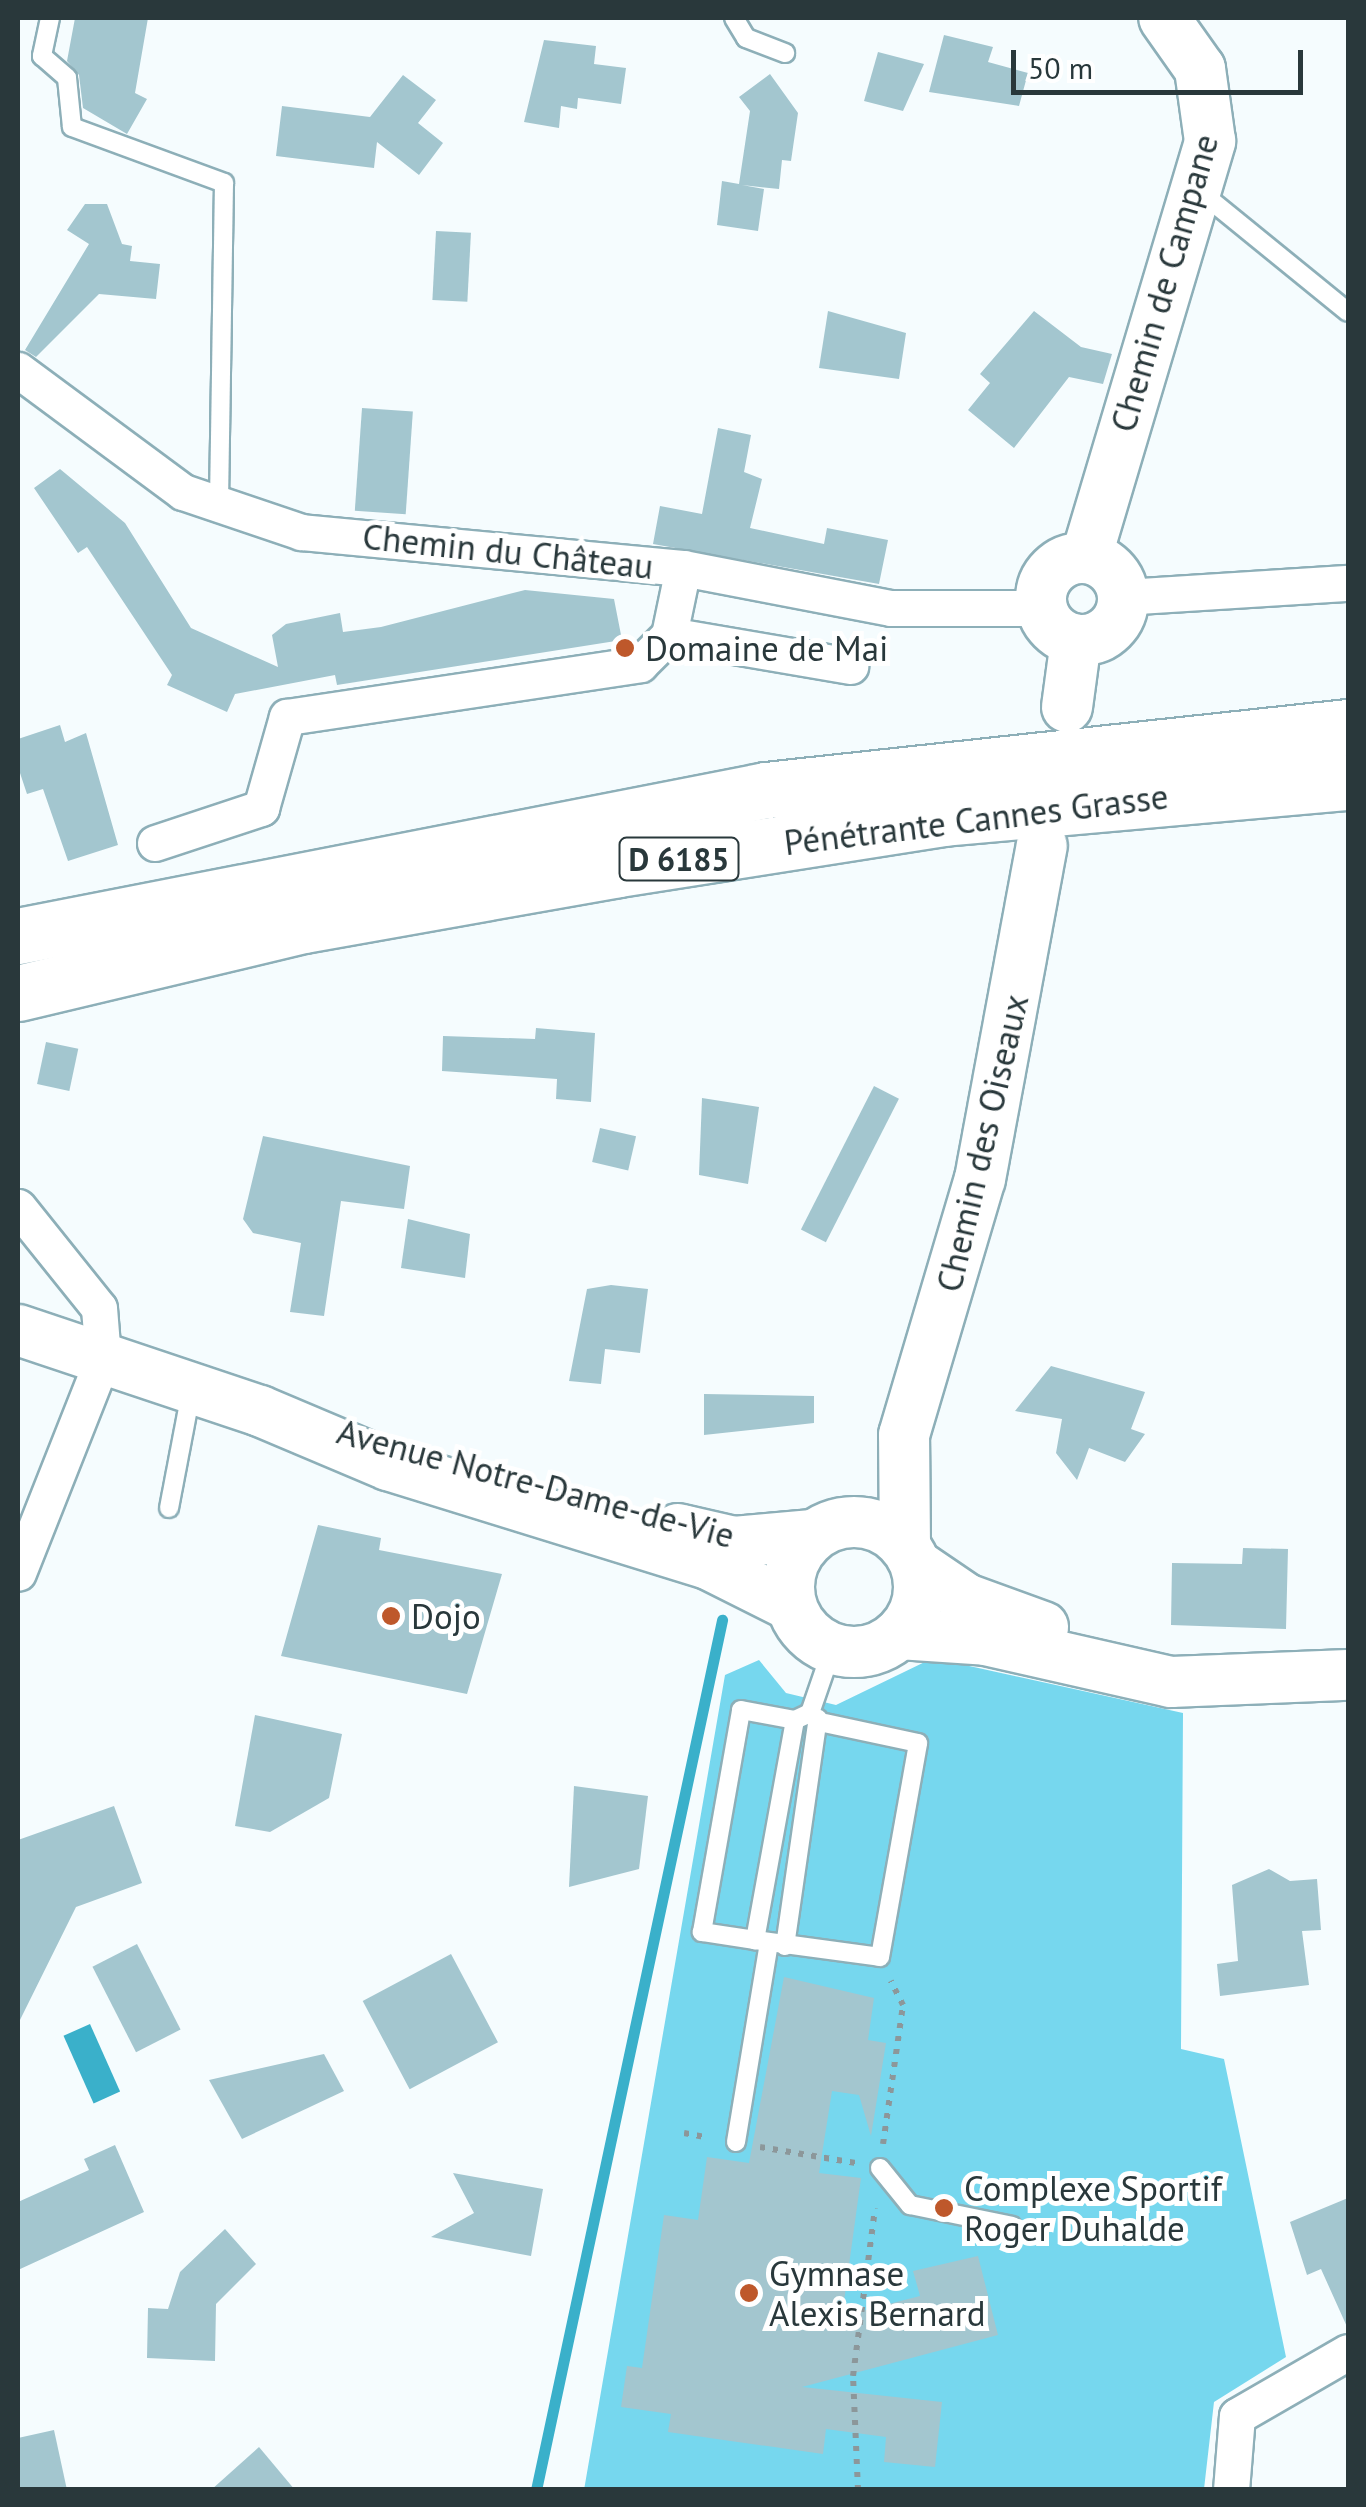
<!DOCTYPE html>
<html>
<head>
<meta charset="utf-8">
<style>
  body { margin:0 }
  #map { position:relative; width:1366px; height:2507px; overflow:hidden; background:#f5fcfe; font-family:"PT Sans",sans-serif }
  div>[style] { position:absolute }
  .green>* { inset:0; background:#76d7ee }
  .water>* { inset:0; background:#3ab0ca; transform-origin:0 0 }
  .stream>* { height:11px; margin:-5.5px; padding:0 5.5px; transform-origin:5.5px; border-radius:5.5px; background:#3ab0ca }
  .building>* { inset:0; background:#a3c6cf; transform-origin:0 0 }
  .path>* { height:6px; margin-top:-3px; transform-origin:0; background:repeating-linear-gradient(90deg,#8c979a 0 5px,transparent 0 13px) }
  .roads { filter:drop-shadow(2px 0 #8dafb8) drop-shadow(-2px 0 #8dafb8) drop-shadow(0 2px #8dafb8) drop-shadow(0 -2px #8dafb8) }
  .lane>* { height:18px; margin:-9px; padding:0 9px; transform-origin:9px; border-radius:9px; background:#fff }
  .street>* { height:35px; margin:-17.5px; padding:0 17.5px; transform-origin:17.5px; border-radius:17.5px; background:#fff }
  .secondary>* { height:50px; margin:-25px; padding:0 25px; transform-origin:25px; border-radius:25px; background:#fff }
  .secondary>.ring { margin:-25px; padding:0; box-sizing:content-box; background:none; border:50px solid #fff; border-radius:50% }
  .highway>* { height:55px; margin:-27.5px; padding:0 27.5px; transform-origin:27.5px; border-radius:27.5px; background:#fff }
  .dots>* { width:28px; height:28px; translate:-50% -50%; box-sizing:border-box; border:5px solid #fff; border-radius:50% }
  span { translate:-50% -50%; white-space:nowrap; text-align:center; line-height:1.15; -webkit-text-stroke:10px #fff; paint-order:stroke }
  .shield-label span { padding:2px 8px; background:#fff; border:2px solid; border-radius:8px; -webkit-text-stroke-width:0 }
  .shield-label { font-size:32px; color:#29383b; font-weight:700 }
  .street-label { font-size:35px; color:#29383b }
  .poi-label { font-size:35px; color:#29383b }
  .left { translate:0 -50%; text-align:left }
  .frame { position:absolute; inset:0; border:20px solid #29383b; pointer-events:none }
  .scale { position:absolute; left:1011px; top:50px; width:292px; height:45px; box-sizing:border-box; border:5px solid #29383b; border-top:0; padding-left:12px; font-size:30px; line-height:35px; white-space:nowrap; color:#29383b; -webkit-text-stroke:8px #fff; paint-order:stroke }
</style>
</head>
<body>
<div id="map">
  <div class="green">
    <i style="clip-path:polygon(933px 1658px,1183px 1713px,1181px 2049px,1224px 2059px,1286px 2357px,1214px 2402px,1204px 2489px,584px 2490px,725px 1675px,759px 1660px,786px 1693px,836px 1705px)"></i>
  </div>
  <div class="water">
    <i style="left:90px;top:2024px;width:74px;height:29px;rotate:66deg"></i>
  </div>
  <div class="stream">
    <i style="left:536px;top:2490px;width:890px;rotate:-77.93deg"></i>
  </div>
  <div class="building">
    <i style="clip-path:polygon(75px 18px,148px 18px,135px 93px,147px 99px,127px 134px,83px 108px,79px 75px,67px 61px)"></i>
    <i style="clip-path:polygon(944px 35px,993px 47px,988px 62px,1028px 73px,1019px 106px,929px 92px)"></i>
    <i style="clip-path:polygon(544px 40px,596px 46px,594px 64px,626px 68px,621px 104px,578px 98px,577px 109px,561px 106px,559px 128px,524px 122px)"></i>
    <i style="clip-path:polygon(878px 52px,924px 64px,903px 111px,864px 101px)"></i>
    <i style="clip-path:polygon(770px 74px,798px 113px,791px 161px,782px 160px,779px 189px,742px 185px,764px 189px,758px 231px,717px 225px,722px 181px,739px 184px,750px 111px,739px 97px)"></i>
    <i style="clip-path:polygon(403px 75px,436px 100px,418px 123px,443px 143px,419px 175px,377px 142px,374px 168px,276px 156px,282px 106px,370px 117px)"></i>
    <i style="clip-path:polygon(85px 204px,107px 204px,122px 244px,132px 246px,130px 261px,160px 264px,156px 299px,99px 294px,36px 357px,25px 350px,89px 244px,67px 230px)"></i>
    <i style="left:436px;top:231px;width:35px;height:69px;rotate:3deg"></i>
    <i style="clip-path:polygon(828px 311px,906px 333px,899px 379px,819px 368px)"></i>
    <i style="clip-path:polygon(1034px 311px,1081px 347px,1112px 354px,1103px 384px,1069px 377px,1014px 448px,968px 410px,990px 383px,980px 374px)"></i>
    <i style="left:362px;top:408px;width:51px;height:103px;rotate:4deg"></i>
    <i style="clip-path:polygon(718px 428px,751px 435px,744px 472px,762px 479px,750px 528px,824px 544px,827px 528px,888px 540px,879px 584px,653px 544px,660px 506px,702px 514px)"></i>
    <i style="clip-path:polygon(60px 469px,125px 523px,191px 628px,278px 667px,272px 635px,286px 624px,340px 613px,343px 632px,381px 627px,525px 590px,614px 599px,622px 640px,337px 685px,335px 675px,235px 694px,227px 712px,167px 685px,172px 675px,87px 547px,78px 553px,34px 488px)"></i>
    <i style="clip-path:polygon(60px 725px,65px 742px,86px 733px,118px 845px,68px 861px,43px 789px,27px 794px,18px 767px,18px 739px)"></i>
    <i style="clip-path:polygon(536px 1028px,595px 1033px,591px 1102px,556px 1099px,557px 1079px,442px 1071px,443px 1036px,535px 1039px)"></i>
    <i style="left:46px;top:1042px;width:33px;height:43px;rotate:12deg"></i>
    <i style="left:874px;top:1086px;width:28px;height:161px;rotate:27deg"></i>
    <i style="clip-path:polygon(702px 1098px,759px 1107px,748px 1184px,699px 1175px)"></i>
    <i style="left:600px;top:1128px;width:37px;height:35px;rotate:13deg"></i>
    <i style="clip-path:polygon(263px 1136px,410px 1166px,404px 1209px,341px 1201px,324px 1316px,290px 1312px,301px 1243px,253px 1233px,243px 1219px)"></i>
    <i style="clip-path:polygon(408px 1219px,470px 1234px,465px 1278px,401px 1268px)"></i>
    <i style="clip-path:polygon(611px 1285px,648px 1289px,640px 1353px,605px 1349px,601px 1384px,569px 1381px,587px 1289px)"></i>
    <i style="clip-path:polygon(1051px 1366px,1145px 1392px,1131px 1429px,1145px 1434px,1125px 1462px,1089px 1448px,1077px 1480px,1056px 1453px,1062px 1419px,1015px 1411px)"></i>
    <i style="clip-path:polygon(704px 1394px,814px 1396px,814px 1423px,704px 1435px)"></i>
    <i style="clip-path:polygon(318px 1525px,381px 1538px,379px 1550px,502px 1574px,467px 1694px,281px 1656px)"></i>
    <i style="clip-path:polygon(1243px 1548px,1288px 1549px,1286px 1629px,1171px 1625px,1172px 1563px,1242px 1564px)"></i>
    <i style="clip-path:polygon(255px 1715px,342px 1734px,329px 1798px,270px 1832px,235px 1826px)"></i>
    <i style="clip-path:polygon(574px 1786px,648px 1796px,639px 1869px,569px 1887px)"></i>
    <i style="clip-path:polygon(114px 1806px,142px 1883px,76px 1907px,18px 2024px,18px 1840px)"></i>
    <i style="clip-path:polygon(1269px 1869px,1290px 1881px,1317px 1879px,1321px 1930px,1302px 1931px,1309px 1985px,1220px 1996px,1217px 1964px,1238px 1961px,1232px 1885px)"></i>
    <i style="left:137px;top:1944px;width:96px;height:50px;rotate:63deg"></i>
    <i style="left:451px;top:1954px;width:100px;height:100px;rotate:62deg"></i>
    <i style="clip-path:polygon(784px 1977px,874px 1998px,868px 2040px,886px 2043px,871px 2136px,859px 2095px,832px 2091px,819px 2173px,861px 2178px,842px 2316px,920px 2296px,913px 2271px,978px 2256px,998px 2335px,802px 2387px,942px 2402px,935px 2467px,884px 2462px,886px 2437px,826px 2429px,823px 2454px,668px 2432px,671px 2414px,621px 2407px,627px 2366px,642px 2368px,664px 2215px,698px 2220px,707px 2157px,749px 2163px)"></i>
    <i style="clip-path:polygon(324px 2054px,344px 2091px,242px 2139px,209px 2080px)"></i>
    <i style="clip-path:polygon(115px 2145px,144px 2212px,18px 2270px,18px 2202px,89px 2170px,84px 2159px)"></i>
    <i style="clip-path:polygon(453px 2173px,543px 2189px,531px 2256px,431px 2237px,474px 2213px)"></i>
    <i style="clip-path:polygon(1348px 2198px,1348px 2329px,1321px 2269px,1307px 2275px,1290px 2222px)"></i>
    <i style="clip-path:polygon(225px 2229px,256px 2264px,216px 2304px,215px 2361px,147px 2358px,148px 2308px,168px 2309px,180px 2272px)"></i>
    <i style="clip-path:polygon(54px 2430px,67px 2490px,18px 2490px,18px 2438px)"></i>
    <i style="clip-path:polygon(259px 2447px,295px 2490px,211px 2490px)"></i>
  </div>
  <div class="path">
    <i style="left:684px;top:2133px;width:25px;rotate:11deg"></i>
    <i style="left:883px;top:2144px;width:140px;rotate:-81.8deg"></i>
    <i style="left:903px;top:2005px;width:27px;rotate:-117deg"></i>
    <i style="left:760px;top:2147px;width:97px;rotate:9.5deg"></i>
    <i style="left:858px;top:2490px;width:114px;rotate:-92.5deg"></i>
    <i style="left:853px;top:2376px;width:169px;rotate:-82.5deg"></i>
  </div>
  <div class="roads">
    <div class="lane">
      <i style="left:50px;top:18px;width:39px;rotate:102deg"></i>
      <i style="left:42px;top:56px;width:33px;rotate:41deg"></i>
      <i style="left:67px;top:78px;width:49px;rotate:84.2deg"></i>
      <i style="left:72px;top:127px;width:162px;rotate:20.2deg"></i>
      <i style="left:224px;top:183px;width:324px;rotate:90.9deg"></i>
      <i style="left:734px;top:18px;width:23px;rotate:59deg"></i>
      <i style="left:746px;top:38px;width:42px;rotate:21deg"></i>
      <i style="left:1198px;top:190px;width:193px;rotate:39.1deg"></i>
      <i style="left:169px;top:1508px;width:117px;rotate:-79.2deg"></i>
      <i style="left:810px;top:1713px;width:17px;rotate:155deg"></i>
      <i style="left:795px;top:1720px;width:224px;rotate:100.3deg"></i>
      <i style="left:755px;top:1940px;width:126px;rotate:7.7deg"></i>
      <i style="left:880px;top:1957px;width:217px;rotate:-79.9deg"></i>
      <i style="left:918px;top:1743px;width:95px;rotate:-167.9deg"></i>
      <i style="left:810px;top:1713px;width:68px;rotate:-71deg"></i>
      <i style="left:755px;top:1940px;width:54px;rotate:-171.4deg"></i>
      <i style="left:702px;top:1932px;width:225px;rotate:-80deg"></i>
      <i style="left:741px;top:1710px;width:55px;rotate:10.5deg"></i>
      <i style="left:785px;top:1946px;width:230px;rotate:-81.8deg"></i>
      <i style="left:736px;top:2142px;width:202px;rotate:-80.6deg"></i>
      <i style="left:880px;top:2168px;width:48px;rotate:51deg"></i>
      <i style="left:910px;top:2205px;width:104px;rotate:11.6deg"></i>
    </div>
    <div class="street">
      <i style="left:18px;top:370px;width:205px;rotate:36.5deg"></i>
      <i style="left:183px;top:492px;width:125px;rotate:18.7deg"></i>
      <i style="left:301px;top:532px;width:384px;rotate:5.4deg"></i>
      <i style="left:683px;top:568px;width:212px;rotate:10.9deg"></i>
      <i style="left:891px;top:608px;width:150px"></i>
      <i style="left:1123px;top:597px;width:225px;rotate:-3.6deg"></i>
      <i style="left:669px;top:635px;width:184px;rotate:9.7deg"></i>
      <i style="left:155px;top:843px;width:112px;rotate:-18.3deg"></i>
      <i style="left:261px;top:808px;width:95px;rotate:-74.1deg"></i>
      <i style="left:287px;top:717px;width:357px;rotate:-8.5deg"></i>
      <i style="left:640px;top:664px;width:41px;rotate:-45deg"></i>
      <i style="left:669px;top:635px;width:68px;rotate:-78.2deg"></i>
      <i style="left:18px;top:1207px;width:129px;rotate:51.3deg"></i>
      <i style="left:99px;top:1308px;width:50px;rotate:85.4deg"></i>
      <i style="left:103px;top:1358px;width:231px;rotate:111.6deg"></i>
      <i style="left:1231px;top:2490px;width:74px;rotate:-85.4deg"></i>
      <i style="left:1237px;top:2416px;width:128px;rotate:-30deg"></i>
    </div>
    <div class="secondary">
      <i class="ring" style="left:1041px;top:558px;width:32px;height:32px"></i>
      <i style="left:1086px;top:558px;width:435px;rotate:-73.4deg"></i>
      <i style="left:1210px;top:141px;width:73px;rotate:-97.9deg"></i>
      <i style="left:1200px;top:69px;width:62px;rotate:-125.2deg"></i>
      <i style="left:1067px;top:707px;width:68px;rotate:-82.3deg"></i>
      <i style="left:18px;top:1330px;width:255px;rotate:18.5deg"></i>
      <i style="left:260px;top:1411px;width:139px;rotate:22.9deg"></i>
      <i style="left:388px;top:1465px;width:335px;rotate:17.2deg"></i>
      <i style="left:708px;top:1564px;width:92px;rotate:26.6deg"></i>
      <i class="ring" style="left:789px;top:1522px;width:80px;height:80px"></i>
      <i style="left:678px;top:1529px;width:57px;rotate:13.1deg"></i>
      <i style="left:734px;top:1542px;width:79px;rotate:-5.1deg"></i>
      <i style="left:905px;top:1546px;width:111px;rotate:-90.5deg"></i>
      <i style="left:904px;top:1435px;width:267px;rotate:-73.5deg"></i>
      <i style="left:980px;top:1179px;width:339px;rotate:-79.5deg"></i>
      <i style="left:916px;top:1565px;width:60px;rotate:34.2deg"></i>
      <i style="left:966px;top:1599px;width:82px;rotate:20deg"></i>
      <i style="left:899px;top:1634px;width:87px;rotate:3.9deg"></i>
      <i style="left:986px;top:1640px;width:190px;rotate:12.8deg"></i>
      <i style="left:1171px;top:1682px;width:177px;rotate:-2.3deg"></i>
    </div>
    <div class="highway">
      <i style="left:18px;top:936px;width:762px;rotate:-11.04deg"></i>
      <i style="left:766px;top:790px;width:585px;rotate:-6.18deg"></i>
      <i style="left:18px;top:993px;width:294px;rotate:-13.4deg"></i>
      <i style="left:304px;top:925px;width:319px;rotate:-10.1deg"></i>
      <i style="left:618px;top:869px;width:329px;rotate:-8.9deg"></i>
      <i style="left:943px;top:818px;width:407px;rotate:-5.1deg"></i>
    </div>
  </div>
  <div class="dots">
    <i style="left:625px;top:648px;background:#be582b"></i>
    <i style="left:391px;top:1616px;background:#be582b"></i>
    <i style="left:944px;top:2208px;background:#be582b"></i>
    <i style="left:749px;top:2293px;background:#be582b"></i>
  </div>
  <div class="shield-label">
    <span style="left:679px;top:859px">D 6185</span>
  </div>
  <div class="street-label">
    <span style="left:1164px;top:283px;rotate:-74deg">Chemin de Campane</span>
    <span style="left:508px;top:551px;rotate:6deg">Chemin du Château</span>
    <span style="left:976px;top:819px;rotate:-7deg">Pénétrante Cannes Grasse</span>
    <span style="left:982px;top:1143px;rotate:-77deg">Chemin des Oiseaux</span>
    <span style="left:536px;top:1483px;rotate:15deg">Avenue Notre-Dame-de-Vie</span>
  </div>
  <div class="poi-label">
    <span class="left" style="left:645px;top:648px">Domaine de Mai</span>
    <span class="left" style="left:411px;top:1616px">Dojo</span>
    <span class="left" style="left:964px;top:2208px">Complexe Sportif<br>Roger Duhalde</span>
    <span class="left" style="left:769px;top:2293px">Gymnase<br>Alexis Bernard</span>
  </div>
  <div class="frame"></div>
  <div class="scale">50 m</div>
</div>
</body>
</html>
